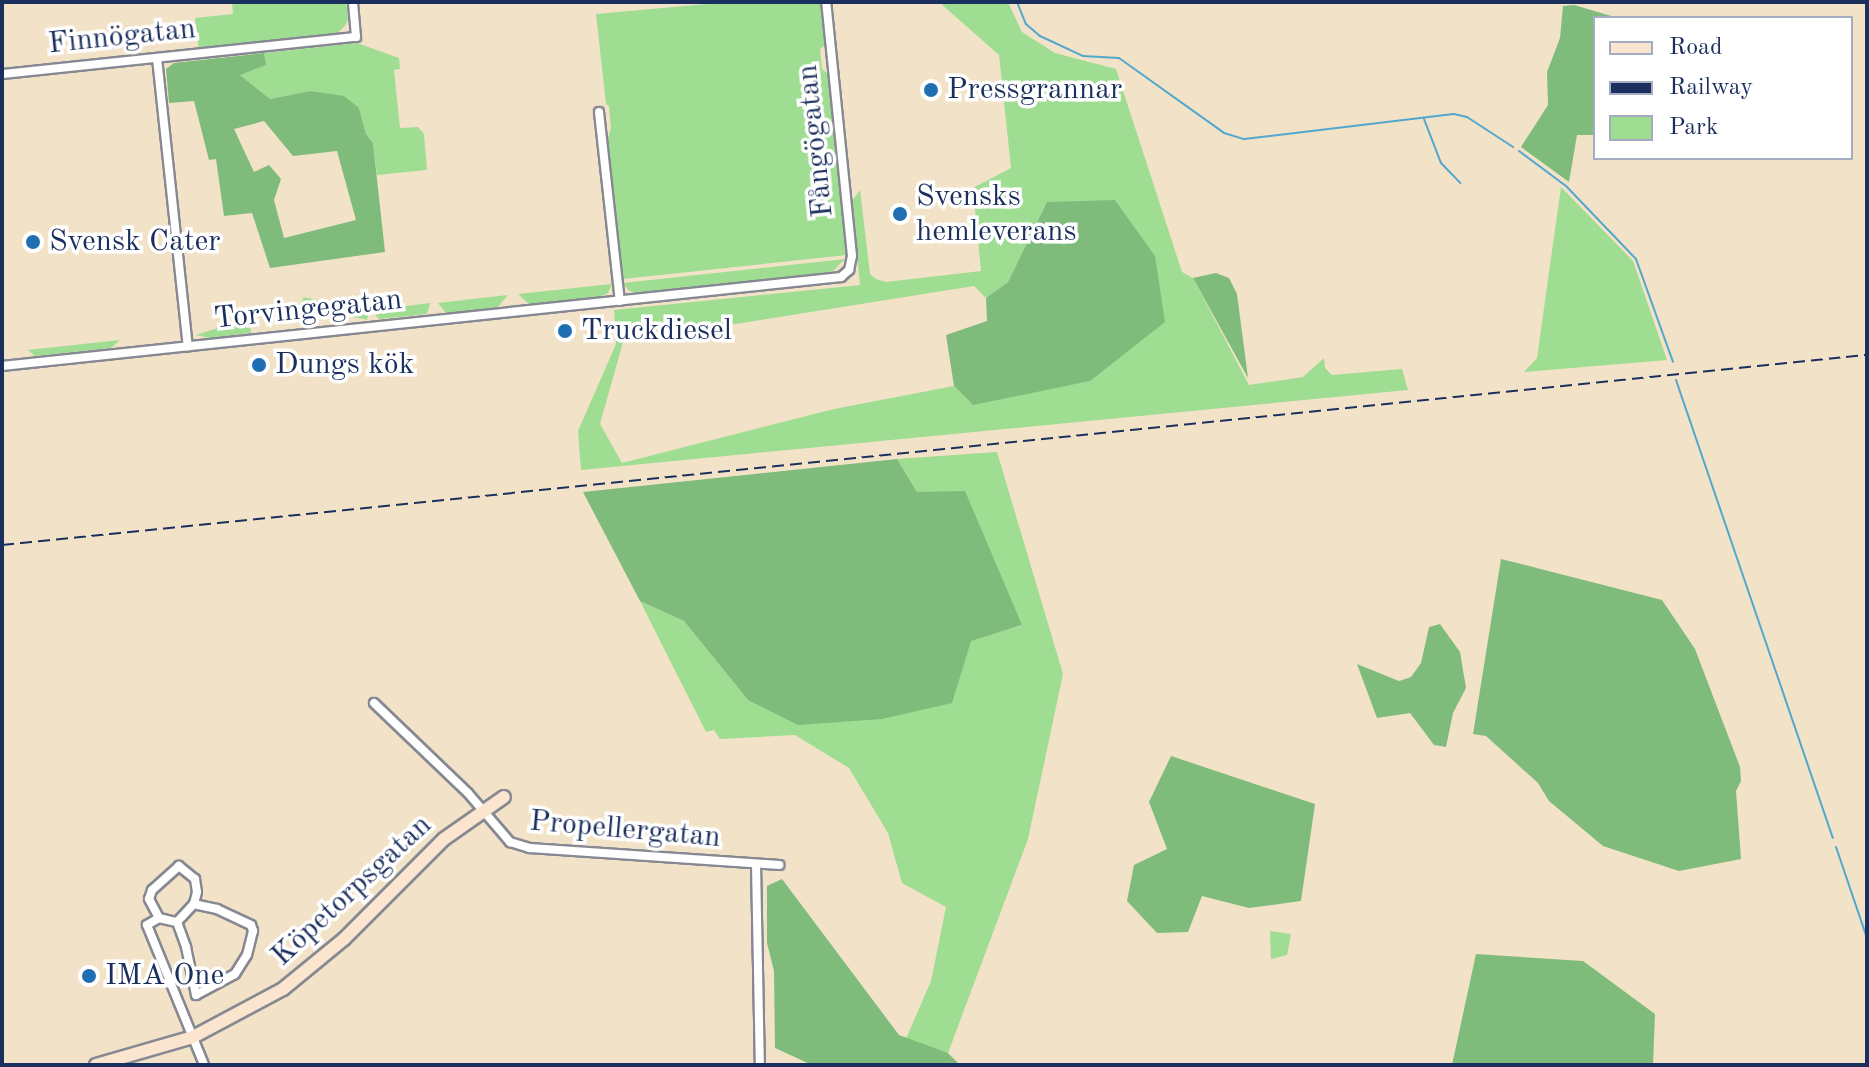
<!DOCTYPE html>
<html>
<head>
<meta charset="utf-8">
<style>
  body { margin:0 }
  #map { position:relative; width:1869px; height:1067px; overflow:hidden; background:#f2e2c7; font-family:"Old Standard TT",serif }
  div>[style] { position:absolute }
  .green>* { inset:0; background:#9fdd92; transform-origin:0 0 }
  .forest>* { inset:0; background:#7fbc7c }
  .stream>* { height:2px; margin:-1px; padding:0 1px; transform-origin:1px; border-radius:1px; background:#51a8ce }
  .roads { filter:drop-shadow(2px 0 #868892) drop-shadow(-2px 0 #868892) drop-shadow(0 2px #868892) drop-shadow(0 -2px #868892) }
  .street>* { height:8px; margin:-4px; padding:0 4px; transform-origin:4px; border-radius:4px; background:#fff }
  .secondary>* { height:12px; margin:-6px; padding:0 6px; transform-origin:6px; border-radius:6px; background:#fbe5cf }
  .rail>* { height:2px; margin-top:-1px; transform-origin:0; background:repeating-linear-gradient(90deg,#1b2f5e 0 12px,transparent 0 18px) }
  .dots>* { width:22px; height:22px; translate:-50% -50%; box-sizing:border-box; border:4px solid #fff; border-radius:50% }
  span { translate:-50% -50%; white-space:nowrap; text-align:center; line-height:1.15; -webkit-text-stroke:7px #fff; paint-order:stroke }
  .street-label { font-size:30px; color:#1b2f5e }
  .poi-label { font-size:30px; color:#1b2f5e }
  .left { translate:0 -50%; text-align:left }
  .frame { position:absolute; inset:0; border:4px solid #1b2f5e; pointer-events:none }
  .legend { position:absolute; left:1593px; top:16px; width:260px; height:144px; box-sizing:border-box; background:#fff; border:2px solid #a4acbf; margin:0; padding:10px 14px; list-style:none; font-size:24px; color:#1b2f5e }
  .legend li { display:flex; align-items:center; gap:16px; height:40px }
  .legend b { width:40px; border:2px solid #a4acbf }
</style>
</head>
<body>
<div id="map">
  <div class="green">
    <i style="clip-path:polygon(232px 2px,346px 2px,348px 18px,345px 26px,335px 35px,199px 50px,195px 18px,233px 14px)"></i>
    <i style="clip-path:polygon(729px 2px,821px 2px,825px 45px,820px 49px,822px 69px,828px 74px,847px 255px,623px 279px,607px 141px,611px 128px,609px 106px,606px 104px,596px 14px)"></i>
    <i style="clip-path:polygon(evenodd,939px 2px,1008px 2px,1022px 32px,1055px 53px,1116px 69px,1182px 272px,1193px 278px,1249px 385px,1303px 377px,1324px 358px,1325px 368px,1332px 375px,1402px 369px,1408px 390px,581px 470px,578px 431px,616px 344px,614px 310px,860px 285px,852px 201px,860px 190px,870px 274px,876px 279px,886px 282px,981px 271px,973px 188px,1011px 168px,999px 55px,939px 2px,1047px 202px,973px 405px,954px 386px,834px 409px,622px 463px,600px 424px,623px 342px,974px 286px,986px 298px,1008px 282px,1047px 202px)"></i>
    <i style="clip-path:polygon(357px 43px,399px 58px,400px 69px,394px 70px,400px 128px,418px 127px,424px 134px,427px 170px,377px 175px,373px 143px,366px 134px,359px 108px,310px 91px,270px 99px,239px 74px,265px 65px,264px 53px)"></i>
    <i style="clip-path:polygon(1561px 187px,1633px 261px,1667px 360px,1524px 372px,1537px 358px)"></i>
    <i style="clip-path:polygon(845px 259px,832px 272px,638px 293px,629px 291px,623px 283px)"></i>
    <i style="clip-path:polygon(612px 284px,608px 293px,600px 297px,529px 304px,518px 294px)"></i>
    <i style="clip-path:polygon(508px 295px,497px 308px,446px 313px,438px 303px)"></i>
    <i style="clip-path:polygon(430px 303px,427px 314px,379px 319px,376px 316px,375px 310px)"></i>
    <i style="left:369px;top:310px;width:10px;height:67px;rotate:101deg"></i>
    <i style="clip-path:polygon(250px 323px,251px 333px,210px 338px,196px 335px,221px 327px)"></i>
    <i style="clip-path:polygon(120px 340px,111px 348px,35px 356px,28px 350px)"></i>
    <i style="clip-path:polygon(997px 452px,1063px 674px,1028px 839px,948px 1053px,906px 1039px,931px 981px,946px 907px,902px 883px,888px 833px,849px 768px,795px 735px,720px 739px,714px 730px,706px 732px,640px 601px,684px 621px,748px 700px,1021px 626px,917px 492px,897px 459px)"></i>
    <i style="clip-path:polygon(1270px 931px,1291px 934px,1287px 955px,1271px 959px)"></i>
  </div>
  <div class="forest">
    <i style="clip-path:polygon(1574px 5px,1618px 18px,1595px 18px,1595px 135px,1577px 135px,1569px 182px,1521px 147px,1548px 105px,1547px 72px,1560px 38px,1563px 6px)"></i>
    <i style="clip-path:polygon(evenodd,264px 53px,266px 65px,240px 75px,270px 99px,310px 91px,344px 96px,359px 108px,366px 134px,373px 143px,385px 252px,270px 268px,252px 213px,224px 216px,216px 159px,209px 160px,194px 101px,169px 103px,166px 69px,174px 63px,264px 53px,264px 121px,293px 156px,337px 151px,356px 220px,284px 238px,274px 200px,281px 179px,269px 165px,254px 172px,234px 129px,264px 121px)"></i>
    <i style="clip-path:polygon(1115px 200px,1155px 256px,1165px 322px,1090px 381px,973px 405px,954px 386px,946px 335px,987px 321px,986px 298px,1008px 282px,1047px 202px)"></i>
    <i style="clip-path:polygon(1216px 273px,1229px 278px,1237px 294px,1248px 378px,1193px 278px)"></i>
    <i style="clip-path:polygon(897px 459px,917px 492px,965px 491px,1022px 625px,971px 641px,952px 703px,882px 719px,798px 725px,748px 700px,684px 621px,640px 601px,583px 492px)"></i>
    <i style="clip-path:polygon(1501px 559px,1662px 600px,1695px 649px,1740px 767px,1741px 781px,1736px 791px,1741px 859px,1679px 871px,1603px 846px,1549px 801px,1538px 783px,1486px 736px,1473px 734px)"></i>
    <i style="clip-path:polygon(1440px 624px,1460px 652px,1466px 688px,1453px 713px,1446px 747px,1434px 745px,1410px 713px,1377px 718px,1357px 664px,1399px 681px,1411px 677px,1421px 663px,1429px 627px)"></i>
    <i style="clip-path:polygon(1171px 756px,1315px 804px,1301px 901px,1249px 908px,1202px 896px,1188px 932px,1157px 933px,1127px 901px,1134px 865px,1167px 849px,1149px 802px)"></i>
    <i style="clip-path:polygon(782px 879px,899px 1035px,948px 1053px,960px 1065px,812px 1065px,775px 1048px,774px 971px,767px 943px,767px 886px)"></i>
    <i style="clip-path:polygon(1476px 954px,1583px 961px,1655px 1014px,1653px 1065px,1452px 1065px)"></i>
  </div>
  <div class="stream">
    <i style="left:462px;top:2px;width:49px"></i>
    <i style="left:1017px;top:2px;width:24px;rotate:68deg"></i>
    <i style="left:1026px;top:24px;width:18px;rotate:41deg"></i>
    <i style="left:1040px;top:36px;width:47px;rotate:24.9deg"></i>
    <i style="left:1083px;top:56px;width:36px;rotate:3deg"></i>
    <i style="left:1119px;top:58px;width:129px;rotate:35.5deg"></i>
    <i style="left:1224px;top:133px;width:21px;rotate:17deg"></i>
    <i style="left:1244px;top:139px;width:211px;rotate:-6.8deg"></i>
    <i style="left:1454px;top:114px;width:13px;rotate:13deg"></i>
    <i style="left:1467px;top:117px;width:55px;rotate:33.1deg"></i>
    <i style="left:1424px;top:119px;width:47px;rotate:68.9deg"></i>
    <i style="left:1441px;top:163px;width:28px;rotate:46deg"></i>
    <i style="left:1519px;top:151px;width:59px;rotate:36.7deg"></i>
    <i style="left:1566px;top:186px;width:101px;rotate:46.2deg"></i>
    <i style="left:1636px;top:259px;width:109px;rotate:70.2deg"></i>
    <i style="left:1676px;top:380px;width:484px;rotate:71.1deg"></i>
    <i style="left:1836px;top:847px;width:96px;rotate:71.2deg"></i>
  </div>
  <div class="roads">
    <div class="street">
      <i style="left:157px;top:58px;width:290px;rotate:83.9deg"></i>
      <i style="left:2px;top:74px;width:356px;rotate:-6deg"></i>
      <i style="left:356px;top:37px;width:35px;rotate:-95deg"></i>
      <i style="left:599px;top:112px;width:190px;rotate:83.7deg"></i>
      <i style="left:2px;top:366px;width:844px;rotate:-6.06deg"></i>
      <i style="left:841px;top:277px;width:11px;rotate:-41deg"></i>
      <i style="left:849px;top:270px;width:14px;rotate:-78deg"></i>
      <i style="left:852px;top:256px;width:255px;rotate:-95.8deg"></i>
      <i style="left:374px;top:703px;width:130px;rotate:43.8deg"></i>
      <i style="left:468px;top:793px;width:65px;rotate:49.4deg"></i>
      <i style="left:510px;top:842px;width:21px;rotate:17deg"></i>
      <i style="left:530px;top:848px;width:250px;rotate:3.9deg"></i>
      <i style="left:756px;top:864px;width:201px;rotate:88.9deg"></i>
      <i style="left:159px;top:918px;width:14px;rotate:150deg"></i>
      <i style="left:147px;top:925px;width:151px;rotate:67.8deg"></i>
      <i style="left:177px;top:922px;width:25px;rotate:-47deg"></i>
      <i style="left:194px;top:904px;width:12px;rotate:-76deg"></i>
      <i style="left:197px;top:892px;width:13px;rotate:-99deg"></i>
      <i style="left:195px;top:879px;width:21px;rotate:-141deg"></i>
      <i style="left:179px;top:866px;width:36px;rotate:138deg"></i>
      <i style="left:152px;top:890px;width:9px;rotate:108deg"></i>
      <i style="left:149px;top:899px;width:21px;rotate:62deg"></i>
      <i style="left:159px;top:918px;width:18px;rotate:13deg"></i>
      <i style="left:177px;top:922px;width:27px;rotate:70deg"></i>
      <i style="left:186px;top:947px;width:49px;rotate:78.2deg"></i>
      <i style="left:196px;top:995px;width:44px;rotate:-28.3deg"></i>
      <i style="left:235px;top:974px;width:22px;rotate:-58deg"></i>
      <i style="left:247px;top:955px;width:25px;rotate:-76deg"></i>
      <i style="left:253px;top:931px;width:6px;rotate:-108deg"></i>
      <i style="left:251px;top:925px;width:38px;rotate:-155deg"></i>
      <i style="left:217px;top:909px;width:24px;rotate:-168deg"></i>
    </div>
    <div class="secondary">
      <i style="left:96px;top:1065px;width:101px;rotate:-16.1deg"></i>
      <i style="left:193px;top:1037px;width:102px;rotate:-28.1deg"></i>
      <i style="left:283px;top:989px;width:79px;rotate:-39.3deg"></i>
      <i style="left:344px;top:939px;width:141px;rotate:-45deg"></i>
      <i style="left:444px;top:839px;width:73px;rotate:-35deg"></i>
    </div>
  </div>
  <div class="rail">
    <i style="left:2px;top:545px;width:1875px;rotate:-5.82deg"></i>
  </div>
  <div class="dots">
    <i style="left:931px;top:90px;background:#1f6fb2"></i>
    <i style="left:900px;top:214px;background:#1f6fb2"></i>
    <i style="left:33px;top:242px;background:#1f6fb2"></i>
    <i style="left:565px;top:331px;background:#1f6fb2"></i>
    <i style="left:259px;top:365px;background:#1f6fb2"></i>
    <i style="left:89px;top:976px;background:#1f6fb2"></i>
  </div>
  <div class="street-label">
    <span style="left:122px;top:37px;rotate:-6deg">Finnögatan</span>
    <span style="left:816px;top:141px;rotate:-96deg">Fångögatan</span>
    <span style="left:308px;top:310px;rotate:-6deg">Torvingegatan</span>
    <span style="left:625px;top:830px;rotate:5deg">Propellergatan</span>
    <span style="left:352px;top:891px;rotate:-43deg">Köpetorpsgatan</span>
  </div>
  <div class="poi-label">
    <span class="left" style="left:947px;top:90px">Pressgrannar</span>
    <span class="left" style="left:916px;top:214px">Svensks<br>hemleverans</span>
    <span class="left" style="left:49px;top:242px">Svensk Cater</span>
    <span class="left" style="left:581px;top:331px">Truckdiesel</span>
    <span class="left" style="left:275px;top:365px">Dungs kök</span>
    <span class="left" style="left:105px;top:976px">IMA One</span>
  </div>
  <div class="frame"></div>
  <ul class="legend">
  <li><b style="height:10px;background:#fbe5cf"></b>Road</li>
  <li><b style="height:10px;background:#1b2f5e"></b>Railway</li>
  <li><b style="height:22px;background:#9fdd92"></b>Park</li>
  </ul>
</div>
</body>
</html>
